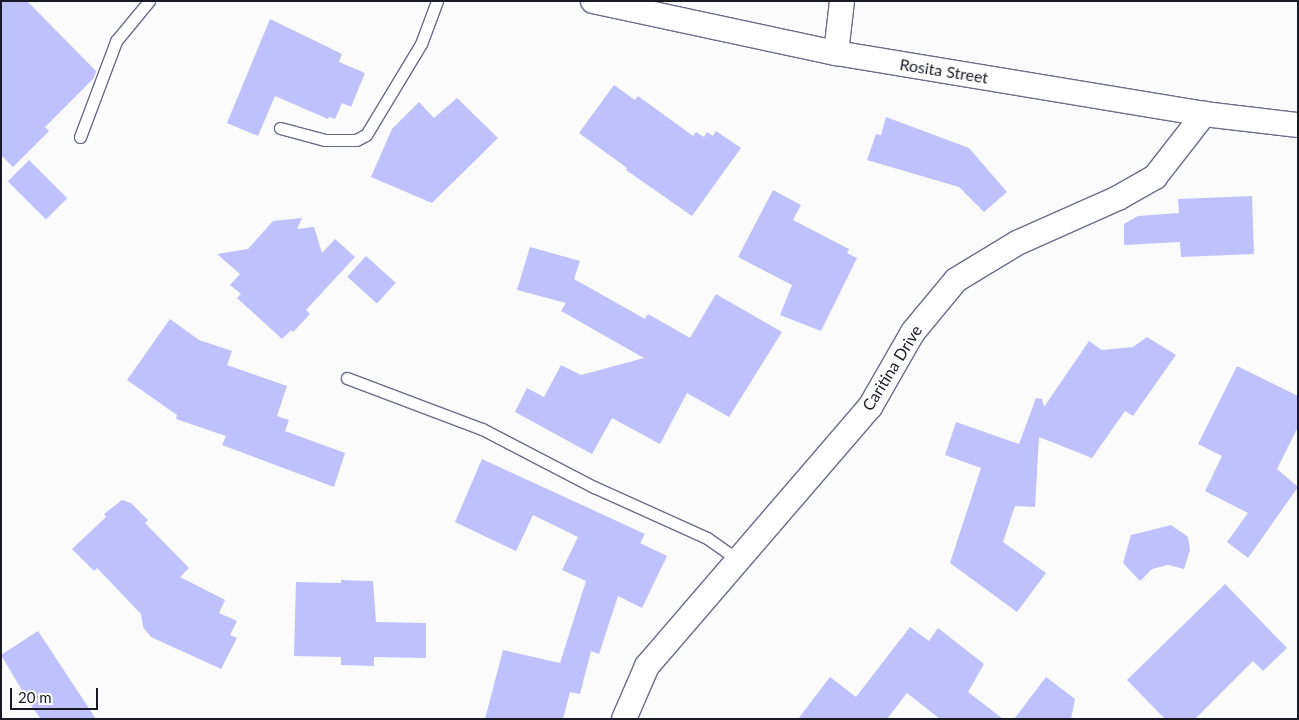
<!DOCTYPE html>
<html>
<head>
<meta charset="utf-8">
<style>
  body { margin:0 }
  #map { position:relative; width:1299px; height:720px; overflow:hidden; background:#fbfbfb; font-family:Lato,sans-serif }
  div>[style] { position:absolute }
  .building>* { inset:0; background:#bfc1fd; transform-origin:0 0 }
  .roads { filter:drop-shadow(1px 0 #6b6d86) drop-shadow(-1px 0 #6b6d86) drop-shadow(0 1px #6b6d86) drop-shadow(0 -1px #6b6d86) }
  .service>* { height:11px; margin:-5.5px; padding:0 5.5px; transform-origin:5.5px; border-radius:5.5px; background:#fff }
  .minor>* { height:24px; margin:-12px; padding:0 12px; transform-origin:12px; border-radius:12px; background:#fff }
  span { translate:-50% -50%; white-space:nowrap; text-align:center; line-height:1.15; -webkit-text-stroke:4px #fff; paint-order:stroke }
  .street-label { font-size:16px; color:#191a24 }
  .frame { position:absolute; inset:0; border:2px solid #191a24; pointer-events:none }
  .scale { position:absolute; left:10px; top:688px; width:88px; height:22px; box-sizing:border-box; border:2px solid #191a24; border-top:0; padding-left:6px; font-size:15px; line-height:18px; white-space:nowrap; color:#191a24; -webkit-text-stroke:4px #fff; paint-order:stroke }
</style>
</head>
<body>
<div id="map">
  <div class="building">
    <i style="clip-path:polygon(1px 1px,27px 1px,96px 71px,94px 78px,45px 127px,49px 131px,13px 167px,1px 155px)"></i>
    <i style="clip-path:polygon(270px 19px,342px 54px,339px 62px,365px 73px,351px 107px,342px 103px,335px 119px,329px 117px,328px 119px,275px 96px,258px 136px,227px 123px)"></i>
    <i style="clip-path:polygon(614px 85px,635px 100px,638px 96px,693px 136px,696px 132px,704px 137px,707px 132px,713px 136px,716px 131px,741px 148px,692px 216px,626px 170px,627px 168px,579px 133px)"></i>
    <i style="clip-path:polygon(457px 98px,498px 138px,432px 203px,371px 177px,392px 129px,419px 102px,434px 118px)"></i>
    <i style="clip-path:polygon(886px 117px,969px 148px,1007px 192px,984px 212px,959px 187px,867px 160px,876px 134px,881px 135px)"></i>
    <i style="left:29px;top:160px;width:54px;height:30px;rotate:45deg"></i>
    <i style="clip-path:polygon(773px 190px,801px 205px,793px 220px,849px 249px,847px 253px,857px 258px,821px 331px,780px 315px,792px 285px,738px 257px)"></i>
    <i style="clip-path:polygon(1252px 196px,1254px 254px,1181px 257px,1180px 242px,1124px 245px,1124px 224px,1138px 216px,1179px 213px,1178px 199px)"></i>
    <i style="clip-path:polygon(302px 218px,297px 229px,314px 227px,322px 253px,335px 239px,355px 257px,306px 310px,310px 314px,293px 332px,291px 330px,282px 339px,237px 298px,241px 294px,230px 285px,240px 274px,217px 254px,248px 249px,273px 221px)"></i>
    <i style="clip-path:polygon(530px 247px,580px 261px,574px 279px,645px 319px,648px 314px,690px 338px,716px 294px,782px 332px,729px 417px,687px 393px,660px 444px,612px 418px,592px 454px,515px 412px,527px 388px,544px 397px,561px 365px,581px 375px,644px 358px,561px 311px,566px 303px,517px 290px)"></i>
    <i style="left:366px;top:256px;width:40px;height:28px;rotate:42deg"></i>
    <i style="clip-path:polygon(170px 319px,199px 340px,232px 351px,227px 365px,287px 386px,277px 416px,289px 420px,285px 431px,345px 453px,334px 487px,222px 445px,226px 436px,176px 419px,177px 415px,127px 380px)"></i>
    <i style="clip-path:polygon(1147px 337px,1176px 355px,1133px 416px,1125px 411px,1092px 458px,1039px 437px,1035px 507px,1015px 506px,1003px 542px,1046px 573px,1017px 612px,950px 563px,981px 468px,945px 455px,956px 422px,1019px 444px,1036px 398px,1042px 399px,1044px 407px,1089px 341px,1102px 350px,1133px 347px)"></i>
    <i style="clip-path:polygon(1237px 366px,1298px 396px,1298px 427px,1277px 469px,1298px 487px,1248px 558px,1227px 542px,1248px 513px,1205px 491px,1222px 456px,1198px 444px)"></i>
    <i style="clip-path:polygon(482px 459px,645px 534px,640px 543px,667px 556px,642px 608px,618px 596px,599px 654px,591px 651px,580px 694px,570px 692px,563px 719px,485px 719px,503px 650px,560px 663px,586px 581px,562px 570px,578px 537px,533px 515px,516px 551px,455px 522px)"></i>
    <i style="clip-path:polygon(122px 500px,131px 503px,148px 520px,145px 523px,189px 568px,180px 577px,225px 600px,219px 613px,237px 621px,230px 635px,237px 638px,221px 669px,151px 637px,143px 627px,141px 614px,97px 568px,94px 571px,72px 549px,106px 517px,104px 514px)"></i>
    <i style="clip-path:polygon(1171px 525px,1188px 537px,1190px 550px,1184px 569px,1168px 565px,1152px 569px,1140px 581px,1123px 563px,1131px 535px)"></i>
    <i style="clip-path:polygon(341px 580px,373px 581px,376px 622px,426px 623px,426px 658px,374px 657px,374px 666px,341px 665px,341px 657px,294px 656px,296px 582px,341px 583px)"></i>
    <i style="clip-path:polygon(1225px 584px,1287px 648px,1263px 671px,1253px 661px,1195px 719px,1165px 719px,1127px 680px)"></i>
    <i style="clip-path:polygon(910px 627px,929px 641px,938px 628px,984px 664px,968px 692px,1003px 719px,940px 719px,907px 693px,887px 719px,798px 719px,830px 677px,856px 697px)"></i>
    <i style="clip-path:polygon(38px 631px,96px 719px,41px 719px,32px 707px,1px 655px)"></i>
    <i style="clip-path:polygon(1046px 677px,1075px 699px,1071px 719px,1014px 719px)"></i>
  </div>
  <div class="roads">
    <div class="service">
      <i style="left:280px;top:128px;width:47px;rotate:14.9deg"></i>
      <i style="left:325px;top:140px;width:31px"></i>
      <i style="left:356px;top:140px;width:11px;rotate:-27deg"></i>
      <i style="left:366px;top:135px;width:106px;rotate:-58.9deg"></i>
      <i style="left:421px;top:44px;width:46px;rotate:-69.6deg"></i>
      <i style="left:80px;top:137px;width:103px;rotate:-69.4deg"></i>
      <i style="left:116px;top:41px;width:52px;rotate:-50.5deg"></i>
      <i style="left:347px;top:378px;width:144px;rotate:20.7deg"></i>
      <i style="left:482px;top:429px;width:126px;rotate:27.4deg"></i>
      <i style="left:594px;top:487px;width:124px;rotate:24.3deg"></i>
      <i style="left:707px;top:538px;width:37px;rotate:35deg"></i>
    </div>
    <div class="minor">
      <i style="left:593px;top:1px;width:249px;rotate:12.1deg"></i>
      <i style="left:836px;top:53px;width:373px;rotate:9.4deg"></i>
      <i style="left:1204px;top:114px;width:95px;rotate:6.7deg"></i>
      <i style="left:836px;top:53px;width:52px;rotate:-83.4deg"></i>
      <i style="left:624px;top:719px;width:58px;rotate:-66.5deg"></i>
      <i style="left:647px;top:666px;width:342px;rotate:-49.3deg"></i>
      <i style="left:870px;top:407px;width:86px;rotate:-60.2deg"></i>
      <i style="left:913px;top:332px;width:67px;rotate:-50.4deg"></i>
      <i style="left:956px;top:280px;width:71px;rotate:-31.2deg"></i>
      <i style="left:1017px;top:243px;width:111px;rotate:-24deg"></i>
      <i style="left:1118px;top:198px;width:43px;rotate:-29.6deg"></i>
      <i style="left:1155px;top:177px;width:80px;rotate:-52.1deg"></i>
    </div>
  </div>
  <div class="street-label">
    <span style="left:944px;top:71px;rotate:9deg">Rosita Street</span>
    <span style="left:892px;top:368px;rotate:-58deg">Caritina Drive</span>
  </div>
  <div class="frame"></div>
  <div class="scale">20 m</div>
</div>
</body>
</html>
